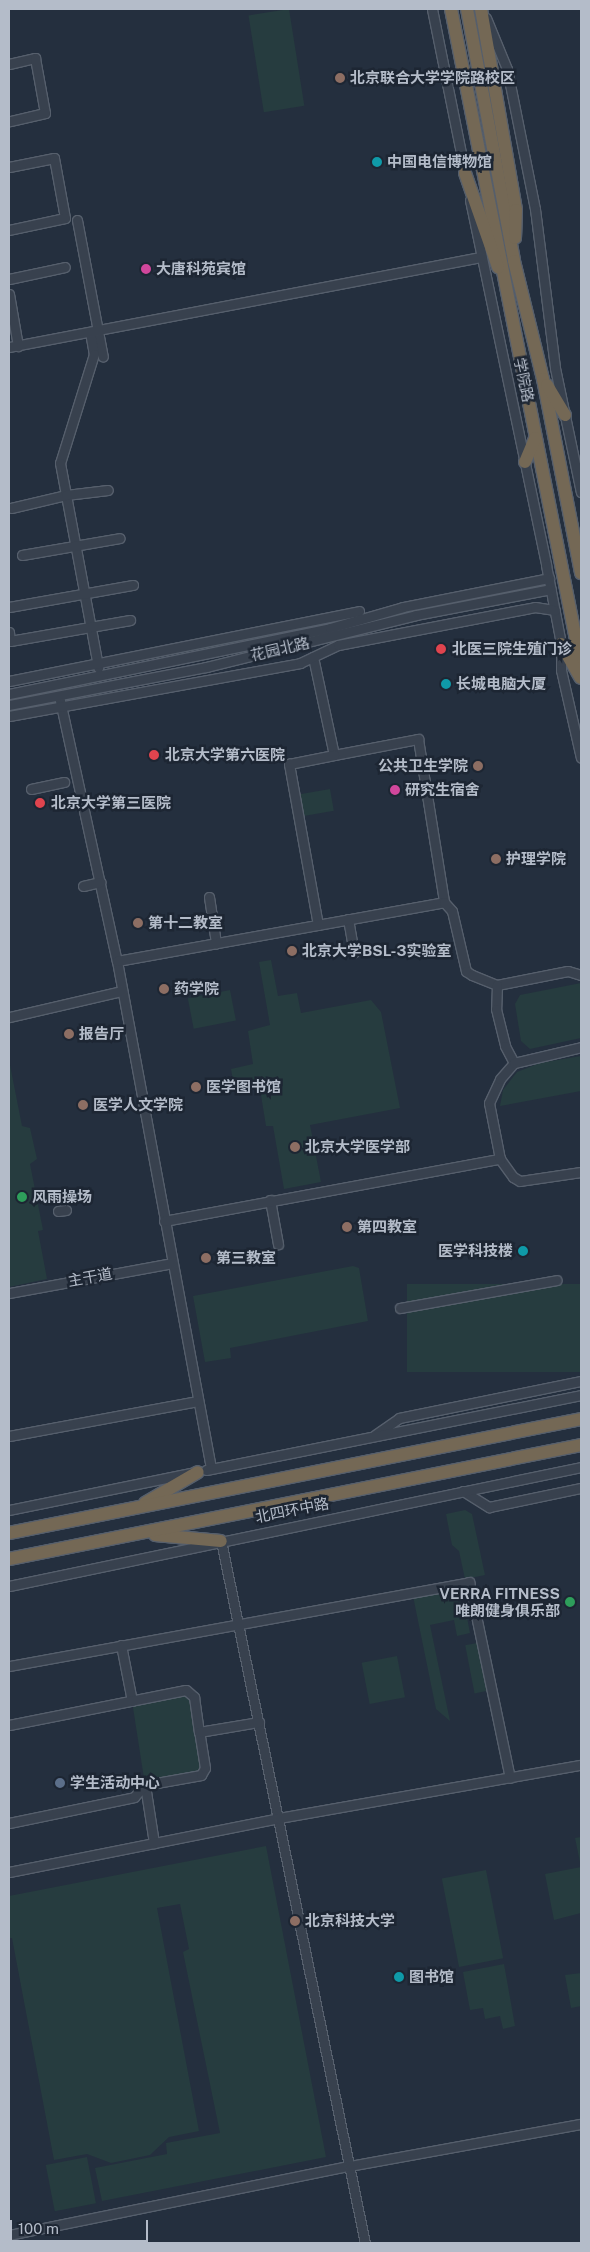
<!DOCTYPE html>
<html>
<head>
<meta charset="utf-8">
<style>
  body { margin:0 }
  #map { position:relative; width:590px; height:2252px; overflow:hidden; background:#242f3e; font-family:"Public Sans","Noto Sans SC",sans-serif }
  div>[style] { position:absolute }
  .green>* { inset:0; background:#263c3f; transform-origin:0 0 }
  .roads { filter:drop-shadow(1px 0 #565f6c) drop-shadow(-1px 0 #565f6c) drop-shadow(0 1px #565f6c) drop-shadow(0 -1px #565f6c) }
  .minor>* { height:9px; margin:-4.5px; padding:0 4.5px; transform-origin:4.5px; border-radius:4.5px; background:#38414e }
  .highway>* { height:12px; margin:-6px; padding:0 6px; transform-origin:6px; border-radius:6px; background:#746855 }
  .dots>* { width:14px; height:14px; translate:-50% -50%; box-sizing:border-box; border:2px solid #1d2633; border-radius:50% }
  span { translate:-50% -50%; white-space:nowrap; text-align:center; line-height:1.15; -webkit-text-stroke:5px #1d2633; paint-order:stroke }
  .poi-label { font-size:15px; color:#b4bcc9; font-weight:700 }
  .left { translate:0 -50%; text-align:left }
  .right { translate:-100% -50%; text-align:right }
  .street-label { font-size:15px; color:#b4bcc9 }
  .frame { position:absolute; inset:0; border:10px solid #b4bcc9; pointer-events:none }
  .scale { position:absolute; left:10px; top:2220px; width:138px; height:22px; box-sizing:border-box; border:2px solid #b4bcc9; border-top:0; padding-left:6px; font-size:15px; line-height:18px; white-space:nowrap; color:#b4bcc9; -webkit-text-stroke:4px #1d2633; paint-order:stroke }
</style>
</head>
<body>
<div id="map">
  <div class="green">
    <i style="left:289px;top:9px;width:98px;height:41px;rotate:81deg"></i>
    <i style="left:330px;top:789px;width:22px;height:32px;rotate:80deg"></i>
    <i style="clip-path:polygon(271px 960px,278px 996px,297px 993px,301px 1013px,371px 1000px,381px 1012px,400px 1108px,310px 1125px,321px 1182px,284px 1189px,273px 1126px,266px 1126px,260px 1089px,235px 1092px,231px 1069px,253px 1064px,248px 1031px,270px 1025px,259px 962px)"></i>
    <i style="clip-path:polygon(581px 983px,581px 1038px,530px 1049px,521px 1041px,515px 1004px,520px 995px)"></i>
    <i style="left:230px;top:990px;width:31px;height:43px;rotate:79deg"></i>
    <i style="clip-path:polygon(581px 1056px,581px 1091px,500px 1106px,503px 1090px,517px 1072px,540px 1063px)"></i>
    <i style="clip-path:polygon(9px 1060px,22px 1126px,30px 1128px,37px 1159px,30px 1164px,43px 1230px,38px 1231px,47px 1279px,9px 1287px)"></i>
    <i style="clip-path:polygon(353px 1266px,359px 1268px,368px 1321px,230px 1348px,231px 1358px,205px 1362px,193px 1296px)"></i>
    <i style="left:581px;top:1284px;width:88px;height:174px;rotate:90deg"></i>
    <i style="clip-path:polygon(465px 1510px,472px 1514px,485px 1575px,465px 1579px,459px 1551px,452px 1545px,446px 1514px)"></i>
    <i style="clip-path:polygon(461px 1586px,470px 1633px,457px 1636px,454px 1620px,430px 1625px,450px 1721px,436px 1709px,413px 1596px)"></i>
    <i style="left:477px;top:1643px;width:49px;height:12px;rotate:79deg"></i>
    <i style="left:397px;top:1656px;width:42px;height:36px;rotate:79deg"></i>
    <i style="clip-path:polygon(186px 1690px,194px 1697px,205px 1768px,201px 1775px,145px 1785px,132px 1701px)"></i>
    <i style="clip-path:polygon(581px 1837px,581px 1913px,554px 1920px,545px 1874px,581px 1867px,575px 1838px)"></i>
    <i style="clip-path:polygon(266px 1846px,326px 2157px,102px 2201px,95px 2168px,167px 2154px,166px 2143px,220px 2133px,183px 1952px,189px 1949px,180px 1904px,157px 1908px,199px 2131px,169px 2137px,150px 2155px,111px 2163px,87px 2154px,54px 2160px,12px 1938px,9px 1938px,9px 1896px)"></i>
    <i style="left:486px;top:1870px;width:90px;height:45px;rotate:79deg"></i>
    <i style="clip-path:polygon(504px 1964px,515px 2026px,503px 2029px,500px 2016px,485px 2019px,483px 2008px,470px 2010px,463px 1972px)"></i>
    <i style="clip-path:polygon(581px 1973px,581px 2006px,571px 2008px,565px 1975px)"></i>
    <i style="left:87px;top:2157px;width:47px;height:42px;rotate:79deg"></i>
  </div>
  <div class="roads">
    <div class="minor">
      <i style="left:432px;top:9px;width:172px;rotate:78.6deg"></i>
      <i style="left:486px;top:18px;width:55px;rotate:67.6deg"></i>
      <i style="left:507px;top:69px;width:143px;rotate:78.7deg"></i>
      <i style="left:535px;top:209px;width:160px;rotate:82.8deg"></i>
      <i style="left:555px;top:368px;width:127px;rotate:78.2deg"></i>
      <i style="left:9px;top:64px;width:27px;rotate:-13deg"></i>
      <i style="left:35px;top:58px;width:56px;rotate:79.7deg"></i>
      <i style="left:45px;top:113px;width:37px;rotate:167deg"></i>
      <i style="left:9px;top:167px;width:46px;rotate:-11.3deg"></i>
      <i style="left:54px;top:158px;width:61px;rotate:79.6deg"></i>
      <i style="left:65px;top:218px;width:57px;rotate:167.9deg"></i>
      <i style="left:470px;top:200px;width:373px;rotate:78.2deg"></i>
      <i style="left:546px;top:565px;width:80px;rotate:79.2deg"></i>
      <i style="left:561px;top:644px;width:26px;rotate:90deg"></i>
      <i style="left:561px;top:670px;width:90px;rotate:77.2deg"></i>
      <i style="left:77px;top:220px;width:139px;rotate:79.3deg"></i>
      <i style="left:9px;top:279px;width:57px;rotate:-12.1deg"></i>
      <i style="left:9px;top:294px;width:53px;rotate:80.2deg"></i>
      <i style="left:90px;top:332px;width:22px;rotate:80deg"></i>
      <i style="left:94px;top:354px;width:114px;rotate:107.3deg"></i>
      <i style="left:60px;top:463px;width:208px;rotate:79.4deg"></i>
      <i style="left:9px;top:347px;width:481px;rotate:-10.8deg"></i>
      <i style="left:11px;top:508px;width:57px;rotate:-13.3deg"></i>
      <i style="left:66px;top:495px;width:42px;rotate:-6.8deg"></i>
      <i style="left:22px;top:555px;width:99px;rotate:-9.8deg"></i>
      <i style="left:9px;top:607px;width:126px;rotate:-10.1deg"></i>
      <i style="left:9px;top:632px;width:9px;rotate:84deg"></i>
      <i style="left:10px;top:641px;width:122px;rotate:-9.9deg"></i>
      <i style="left:313px;top:657px;width:100px;rotate:77.9deg"></i>
      <i style="left:334px;top:755px;width:86px;rotate:-10.8deg"></i>
      <i style="left:418px;top:739px;width:165px;rotate:80.9deg"></i>
      <i style="left:9px;top:681px;width:357px;rotate:-11.3deg"></i>
      <i style="left:9px;top:694px;width:328px;rotate:-11.6deg"></i>
      <i style="left:330px;top:628px;width:76px;rotate:-16deg"></i>
      <i style="left:403px;top:607px;width:149px;rotate:-11.2deg"></i>
      <i style="left:59px;top:696px;width:271px;rotate:77.7deg"></i>
      <i style="left:117px;top:961px;width:516px;rotate:79.5deg"></i>
      <i style="left:9px;top:705px;width:201px;rotate:-10.9deg"></i>
      <i style="left:206px;top:667px;width:216px;rotate:-13.9deg"></i>
      <i style="left:416px;top:615px;width:137px;rotate:-10.9deg"></i>
      <i style="left:9px;top:716px;width:296px;rotate:-10.3deg"></i>
      <i style="left:300px;top:663px;width:42px;rotate:-25.3deg"></i>
      <i style="left:338px;top:645px;width:185px;rotate:-10.9deg"></i>
      <i style="left:520px;top:610px;width:15px;rotate:-11deg"></i>
      <i style="left:535px;top:607px;width:20px;rotate:9deg"></i>
      <i style="left:31px;top:789px;width:34px;rotate:-12deg"></i>
      <i style="left:83px;top:886px;width:18px;rotate:-13deg"></i>
      <i style="left:209px;top:897px;width:47px;rotate:81.3deg"></i>
      <i style="left:348px;top:919px;width:34px;rotate:80deg"></i>
      <i style="left:318px;top:925px;width:164px;rotate:-100.2deg"></i>
      <i style="left:289px;top:764px;width:46px;rotate:-11.3deg"></i>
      <i style="left:117px;top:961px;width:332px;rotate:-10.2deg"></i>
      <i style="left:444px;top:902px;width:12px;rotate:48deg"></i>
      <i style="left:452px;top:911px;width:62px;rotate:76.9deg"></i>
      <i style="left:466px;top:971px;width:7px;rotate:34deg"></i>
      <i style="left:472px;top:975px;width:27px;rotate:22deg"></i>
      <i style="left:497px;top:985px;width:72px;rotate:-11.2deg"></i>
      <i style="left:568px;top:971px;width:14px;rotate:17deg"></i>
      <i style="left:497px;top:985px;width:24px;rotate:92deg"></i>
      <i style="left:496px;top:1009px;width:38px;rotate:76deg"></i>
      <i style="left:505px;top:1046px;width:19px;rotate:62deg"></i>
      <i style="left:9px;top:1017px;width:116px;rotate:-13deg"></i>
      <i style="left:500px;top:1159px;width:22px;rotate:54deg"></i>
      <i style="left:513px;top:1177px;width:8px;rotate:30deg"></i>
      <i style="left:520px;top:1181px;width:62px;rotate:-8.4deg"></i>
      <i style="left:270px;top:1200px;width:45px;rotate:79.7deg"></i>
      <i style="left:58px;top:1211px;width:8px;rotate:-7deg"></i>
      <i style="left:164px;top:1221px;width:342px;rotate:-10.5deg"></i>
      <i style="left:500px;top:1159px;width:57px;rotate:-101.1deg"></i>
      <i style="left:489px;top:1103px;width:26px;rotate:-65deg"></i>
      <i style="left:500px;top:1079px;width:21px;rotate:-49deg"></i>
      <i style="left:514px;top:1063px;width:69px;rotate:-13.4deg"></i>
      <i style="left:9px;top:1293px;width:166px;rotate:-10.4deg"></i>
      <i style="left:400px;top:1308px;width:159px;rotate:-10.1deg"></i>
      <i style="left:375px;top:1435px;width:29px;rotate:-35deg"></i>
      <i style="left:399px;top:1418px;width:186px;rotate:-11.5deg"></i>
      <i style="left:9px;top:1436px;width:192px;rotate:-10.5deg"></i>
      <i style="left:206px;top:1470px;width:382px;rotate:-11.3deg"></i>
      <i style="left:463px;top:1491px;width:31px;rotate:32deg"></i>
      <i style="left:489px;top:1507px;width:94px;rotate:-11.7deg"></i>
      <i style="left:9px;top:1510px;width:186px;rotate:-11.5deg"></i>
      <i style="left:221px;top:1541px;width:717px;rotate:78.41deg"></i>
      <i style="left:9px;top:1586px;width:584px;rotate:-11.75deg"></i>
      <i style="left:121px;top:1645px;width:57px;rotate:78.9deg"></i>
      <i style="left:9px;top:1666px;width:468px;rotate:-10.3deg"></i>
      <i style="left:469px;top:1582px;width:200px;rotate:78.2deg"></i>
      <i style="left:9px;top:1725px;width:180px;rotate:-11.2deg"></i>
      <i style="left:186px;top:1690px;width:11px;rotate:41deg"></i>
      <i style="left:194px;top:1697px;width:35px;rotate:82deg"></i>
      <i style="left:145px;top:1785px;width:59px;rotate:81.2deg"></i>
      <i style="left:9px;top:1823px;width:128px;rotate:-11.7deg"></i>
      <i style="left:134px;top:1797px;width:16px;rotate:-47deg"></i>
      <i style="left:145px;top:1785px;width:57px;rotate:-10.1deg"></i>
      <i style="left:201px;top:1775px;width:8px;rotate:-60deg"></i>
      <i style="left:205px;top:1768px;width:36px;rotate:-99deg"></i>
      <i style="left:199px;top:1732px;width:61px;rotate:-9.5deg"></i>
      <i style="left:9px;top:1872px;width:275px;rotate:-11.3deg"></i>
      <i style="left:279px;top:1818px;width:307px;rotate:-10deg"></i>
      <i style="left:9px;top:2235px;width:347px;rotate:-11.5deg"></i>
      <i style="left:349px;top:2166px;width:236px;rotate:-10.3deg"></i>
    </div>
    <div class="highway">
      <i style="left:451px;top:9px;width:669px;rotate:78.79deg"></i>
      <i style="left:467px;top:9px;width:256px;rotate:79.4deg"></i>
      <i style="left:514px;top:261px;width:122px;rotate:76.2deg"></i>
      <i style="left:543px;top:379px;width:198px;rotate:78.9deg"></i>
      <i style="left:481px;top:9px;width:204px;rotate:80.1deg"></i>
      <i style="left:516px;top:210px;width:28px;rotate:92deg"></i>
      <i style="left:465px;top:173px;width:100px;rotate:70.7deg"></i>
      <i style="left:547px;top:385px;width:35px;rotate:59deg"></i>
      <i style="left:525px;top:462px;width:26px;rotate:-67deg"></i>
      <i style="left:561px;top:644px;width:39px;rotate:60deg"></i>
      <i style="left:145px;top:1503px;width:61px;rotate:-30.3deg"></i>
      <i style="left:9px;top:1533px;width:583px;rotate:-11.27deg"></i>
      <i style="left:155px;top:1535px;width:66px;rotate:5.2deg"></i>
      <i style="left:9px;top:1559px;width:583px;rotate:-11.27deg"></i>
    </div>
  </div>
  <div class="dots">
    <i style="left:340px;top:78px;background:#8d6e63"></i>
    <i style="left:377px;top:162px;background:#0f9aa8"></i>
    <i style="left:146px;top:269px;background:#d1479c"></i>
    <i style="left:441px;top:649px;background:#e0444e"></i>
    <i style="left:446px;top:684px;background:#0f9aa8"></i>
    <i style="left:154px;top:755px;background:#e0444e"></i>
    <i style="left:478px;top:766px;background:#8d6e63"></i>
    <i style="left:395px;top:790px;background:#d1479c"></i>
    <i style="left:40px;top:803px;background:#e0444e"></i>
    <i style="left:496px;top:859px;background:#8d6e63"></i>
    <i style="left:138px;top:923px;background:#8d6e63"></i>
    <i style="left:292px;top:951px;background:#8d6e63"></i>
    <i style="left:164px;top:989px;background:#8d6e63"></i>
    <i style="left:69px;top:1034px;background:#8d6e63"></i>
    <i style="left:196px;top:1087px;background:#8d6e63"></i>
    <i style="left:83px;top:1105px;background:#8d6e63"></i>
    <i style="left:295px;top:1147px;background:#8d6e63"></i>
    <i style="left:22px;top:1197px;background:#2e9e5b"></i>
    <i style="left:347px;top:1227px;background:#8d6e63"></i>
    <i style="left:523px;top:1251px;background:#0f9aa8"></i>
    <i style="left:206px;top:1258px;background:#8d6e63"></i>
    <i style="left:570px;top:1602px;background:#2e9e5b"></i>
    <i style="left:60px;top:1783px;background:#5c6f8a"></i>
    <i style="left:295px;top:1921px;background:#8d6e63"></i>
    <i style="left:399px;top:1977px;background:#0f9aa8"></i>
  </div>
  <div class="poi-label">
    <span class="left" style="left:350px;top:78px">北京联合大学学院路校区</span>
    <span class="left" style="left:387px;top:162px">中国电信博物馆</span>
    <span class="left" style="left:156px;top:269px">大唐科苑宾馆</span>
    <span class="left" style="left:452px;top:649px">北医三院生殖门诊</span>
    <span class="left" style="left:456px;top:684px">长城电脑大厦</span>
    <span class="left" style="left:165px;top:755px">北京大学第六医院</span>
    <span class="right" style="left:468px;top:766px">公共卫生学院</span>
    <span class="left" style="left:405px;top:790px">研究生宿舍</span>
    <span class="left" style="left:51px;top:803px">北京大学第三医院</span>
    <span class="left" style="left:506px;top:859px">护理学院</span>
    <span class="left" style="left:148px;top:923px">第十二教室</span>
    <span class="left" style="left:302px;top:951px">北京大学BSL-3实验室</span>
    <span class="left" style="left:174px;top:989px">药学院</span>
    <span class="left" style="left:79px;top:1034px">报告厅</span>
    <span class="left" style="left:206px;top:1087px">医学图书馆</span>
    <span class="left" style="left:93px;top:1105px">医学人文学院</span>
    <span class="left" style="left:305px;top:1147px">北京大学医学部</span>
    <span class="left" style="left:32px;top:1197px">风雨操场</span>
    <span class="left" style="left:357px;top:1227px">第四教室</span>
    <span class="right" style="left:513px;top:1251px">医学科技楼</span>
    <span class="left" style="left:216px;top:1258px">第三教室</span>
    <span class="right" style="left:560px;top:1602px">VERRA FITNESS<br>唯朗健身俱乐部</span>
    <span class="left" style="left:70px;top:1783px">学生活动中心</span>
    <span class="left" style="left:305px;top:1921px">北京科技大学</span>
    <span class="left" style="left:409px;top:1977px">图书馆</span>
  </div>
  <div class="street-label">
    <span style="left:524px;top:380px;rotate:78deg">学院路</span>
    <span style="left:280px;top:649px;rotate:-13deg">花园北路</span>
    <span style="left:90px;top:1277px;rotate:-10deg">主干道</span>
    <span style="left:292px;top:1510px;rotate:-11deg">北四环中路</span>
  </div>
  <div class="frame"></div>
  <div class="scale">100 m</div>
</div>
</body>
</html>
